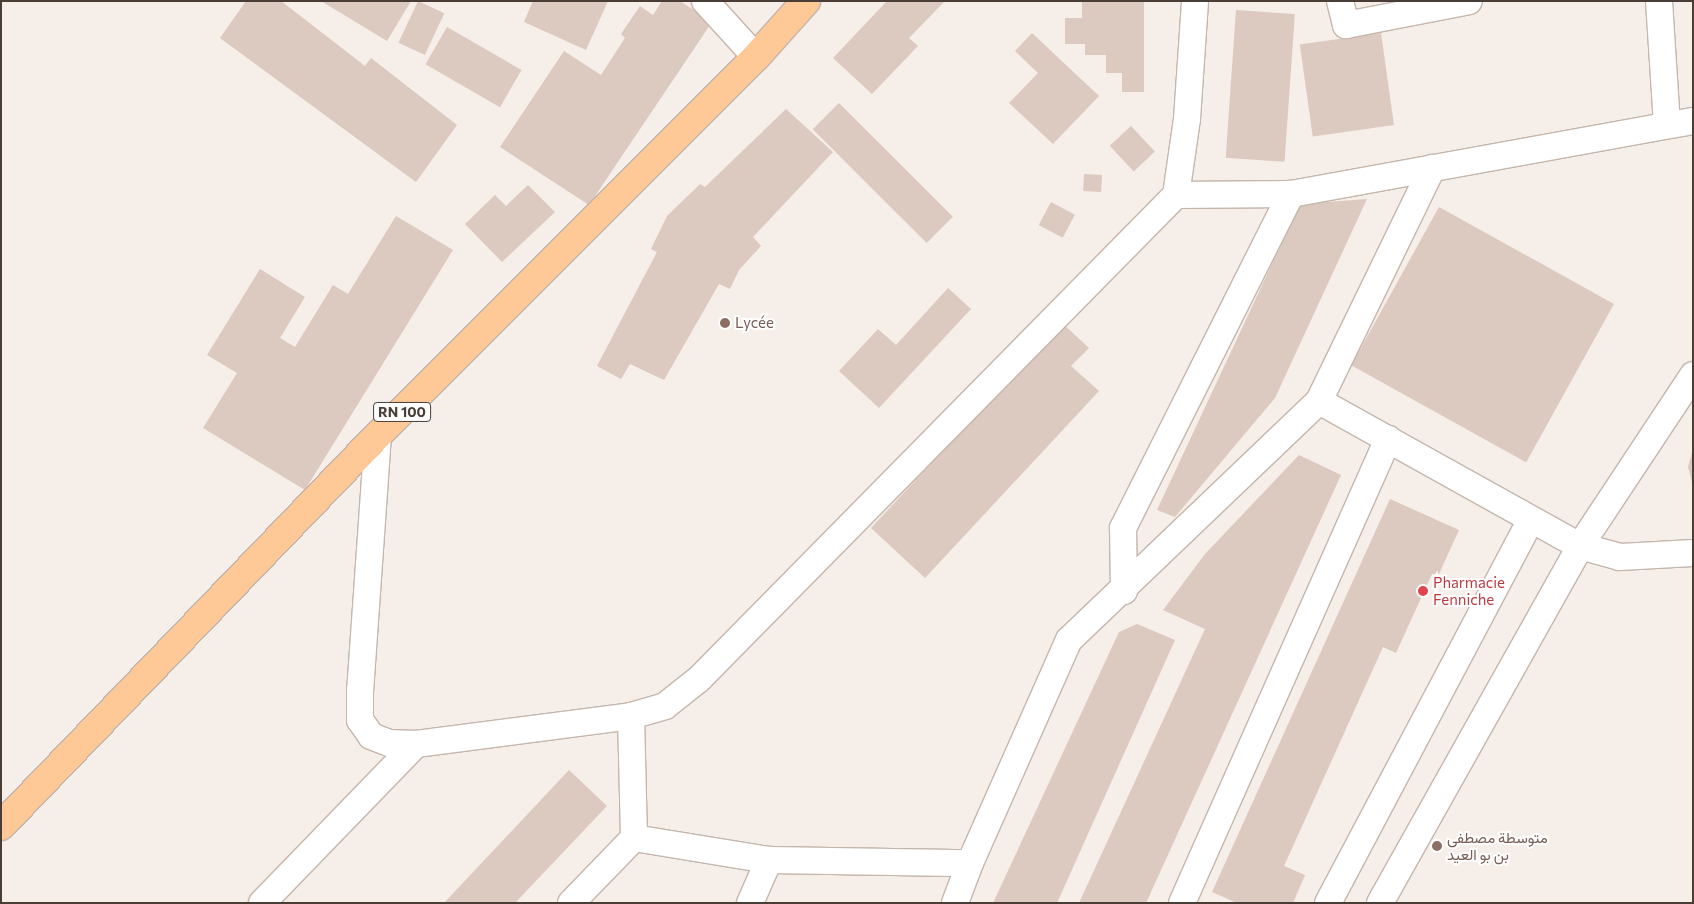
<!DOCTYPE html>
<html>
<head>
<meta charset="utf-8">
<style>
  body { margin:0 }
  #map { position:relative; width:1694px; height:904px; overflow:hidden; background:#f6eee8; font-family:Commissioner,Vazirmatn,sans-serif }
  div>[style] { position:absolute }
  .building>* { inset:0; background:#dcc9bf; transform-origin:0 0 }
  .roads { filter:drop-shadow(1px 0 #c5b6ac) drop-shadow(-1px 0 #c5b6ac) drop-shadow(0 1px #c5b6ac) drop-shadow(0 -1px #c5b6ac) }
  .minor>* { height:26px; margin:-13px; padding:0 13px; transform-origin:13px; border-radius:13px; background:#fff }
  .major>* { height:28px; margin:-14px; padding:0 14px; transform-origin:14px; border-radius:14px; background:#ffc897 }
  .dots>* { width:14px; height:14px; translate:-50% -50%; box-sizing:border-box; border:2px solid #fff; border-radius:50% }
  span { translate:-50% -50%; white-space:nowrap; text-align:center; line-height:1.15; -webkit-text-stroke:4px #fff; paint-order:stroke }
  .shield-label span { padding:1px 4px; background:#fff; border:1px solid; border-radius:4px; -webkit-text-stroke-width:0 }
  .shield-label { font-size:14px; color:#4a3d35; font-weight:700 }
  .education-label { font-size:15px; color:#785e54 }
  .left { translate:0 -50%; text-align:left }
  .health-label { font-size:15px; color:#be3a42 }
  .frame { position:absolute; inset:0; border:2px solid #4a3d35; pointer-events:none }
</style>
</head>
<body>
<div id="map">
  <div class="building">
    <i style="clip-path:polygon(246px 1px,281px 1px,365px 66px,371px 58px,457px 125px,416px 182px,220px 38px)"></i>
    <i style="clip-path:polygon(321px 1px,411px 1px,387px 41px)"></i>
    <i style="left:418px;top:1px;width:29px;height:46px;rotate:25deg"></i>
    <i style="clip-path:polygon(533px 1px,608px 1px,586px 50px,524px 22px)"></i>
    <i style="clip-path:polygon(662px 1px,680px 1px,712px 22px,589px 205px,500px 147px,564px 51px,601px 75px,625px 38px,621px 34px,640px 6px,653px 15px)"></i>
    <i style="clip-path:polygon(887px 1px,945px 1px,909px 38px,918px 46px,872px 94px,833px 58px)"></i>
    <i style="clip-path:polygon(1082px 1px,1144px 1px,1144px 92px,1122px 92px,1122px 73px,1106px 73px,1106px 55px,1085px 55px,1085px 44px,1065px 44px,1065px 18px,1082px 18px)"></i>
    <i style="left:1236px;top:10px;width:59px;height:148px;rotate:4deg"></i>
    <i style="left:447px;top:27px;width:86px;height:43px;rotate:30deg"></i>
    <i style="clip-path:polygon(1032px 33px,1099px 96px,1053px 144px,1009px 103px,1038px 73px,1015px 51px)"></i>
    <i style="left:1381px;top:33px;width:93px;height:82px;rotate:82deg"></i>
    <i style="left:839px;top:103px;width:161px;height:37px;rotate:45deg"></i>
    <i style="clip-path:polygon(786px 109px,833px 152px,753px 237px,761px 246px,739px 270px,730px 289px,719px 284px,664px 380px,630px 364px,621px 379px,597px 366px,657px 252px,651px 249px,667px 216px,700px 184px,705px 187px)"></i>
    <i style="left:1131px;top:126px;width:35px;height:29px;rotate:47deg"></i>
    <i style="left:1084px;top:174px;width:18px;height:17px;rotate:3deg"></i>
    <i style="clip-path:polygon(528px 185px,555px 212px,502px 262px,465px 224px,495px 195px,506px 206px)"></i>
    <i style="clip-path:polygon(1367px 199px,1275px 398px,1175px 517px,1157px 510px,1300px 204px)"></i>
    <i style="left:1051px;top:202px;width:27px;height:26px;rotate:28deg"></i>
    <i style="left:1439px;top:207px;width:200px;height:181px;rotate:29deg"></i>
    <i style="clip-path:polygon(396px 216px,453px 250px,305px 490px,203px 428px,237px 373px,207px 355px,260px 269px,305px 297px,280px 338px,295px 347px,333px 285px,348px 294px)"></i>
    <i style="clip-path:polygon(948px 288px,971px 309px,879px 408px,839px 371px,878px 329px,896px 345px)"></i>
    <i style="clip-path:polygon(1062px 323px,1089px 348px,1071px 366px,1099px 391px,925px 578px,871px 528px)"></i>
    <i style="clip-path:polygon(1693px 449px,1693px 482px,1692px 482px,1688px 467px)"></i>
    <i style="clip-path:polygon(1299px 455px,1341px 475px,1146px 903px,1079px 903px,1205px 629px,1163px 610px,1205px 554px)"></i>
    <i style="clip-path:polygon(1390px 499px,1459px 530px,1439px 574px,1432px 574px,1396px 653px,1383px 647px,1284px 866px,1305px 875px,1293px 903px,1237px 903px,1212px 892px)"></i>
    <i style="clip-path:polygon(1137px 624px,1175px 640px,1057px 903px,993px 903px,1119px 632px)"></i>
    <i style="clip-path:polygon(569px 770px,607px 806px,515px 903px,444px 903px)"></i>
  </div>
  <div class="roads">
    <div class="minor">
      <i style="left:705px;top:1px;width:76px;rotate:47.7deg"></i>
      <i style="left:1340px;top:1px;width:25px;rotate:76deg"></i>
      <i style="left:1346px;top:25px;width:125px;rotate:-11deg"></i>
      <i style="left:1659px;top:1px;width:123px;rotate:86.3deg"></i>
      <i style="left:1176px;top:195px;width:115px;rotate:-0.5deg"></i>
      <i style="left:1291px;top:194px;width:409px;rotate:-10.3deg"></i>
      <i style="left:1319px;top:401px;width:299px;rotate:29.1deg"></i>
      <i style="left:1580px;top:546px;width:41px;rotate:15.4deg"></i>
      <i style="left:1620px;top:557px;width:73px;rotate:-3.1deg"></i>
      <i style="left:378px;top:435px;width:256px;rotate:94deg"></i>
      <i style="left:360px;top:690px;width:30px;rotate:90deg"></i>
      <i style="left:360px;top:720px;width:19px;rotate:55deg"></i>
      <i style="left:371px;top:736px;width:19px;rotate:21deg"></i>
      <i style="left:389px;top:743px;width:27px;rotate:2deg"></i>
      <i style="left:416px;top:744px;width:217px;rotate:-7.4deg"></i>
      <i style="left:631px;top:716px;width:35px;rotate:-16deg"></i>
      <i style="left:665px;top:706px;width:43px;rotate:-38.5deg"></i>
      <i style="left:699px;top:679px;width:680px;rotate:-45.42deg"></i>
      <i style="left:1176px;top:195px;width:77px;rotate:-81.8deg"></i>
      <i style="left:1187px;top:119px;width:118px;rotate:-86.1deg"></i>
      <i style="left:1124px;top:591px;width:63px;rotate:-90.9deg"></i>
      <i style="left:1123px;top:528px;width:374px;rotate:-63.3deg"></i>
      <i style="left:634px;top:838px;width:137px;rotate:9.3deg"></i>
      <i style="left:769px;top:860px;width:201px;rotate:0.9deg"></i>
      <i style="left:970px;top:863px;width:43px;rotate:110.6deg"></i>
      <i style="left:970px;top:863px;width:244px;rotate:-66.1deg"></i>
      <i style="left:1069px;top:640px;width:346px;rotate:-43.7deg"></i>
      <i style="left:1319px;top:401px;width:259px;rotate:-64.1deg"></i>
      <i style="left:262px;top:903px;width:221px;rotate:-45.9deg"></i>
      <i style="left:571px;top:903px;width:91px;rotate:-45.9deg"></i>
      <i style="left:634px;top:838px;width:122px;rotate:-91.4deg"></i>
      <i style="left:750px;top:903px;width:47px;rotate:-66.2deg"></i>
      <i style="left:1182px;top:903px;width:508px;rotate:-66.06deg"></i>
      <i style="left:1328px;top:903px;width:434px;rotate:-62.1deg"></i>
      <i style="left:1380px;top:903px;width:409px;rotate:-60.7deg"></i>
      <i style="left:1580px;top:546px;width:205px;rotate:-56.5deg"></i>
    </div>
    <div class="major">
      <i style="left:1px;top:826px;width:543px;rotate:-46.04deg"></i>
      <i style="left:378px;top:435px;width:535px;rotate:-45deg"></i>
      <i style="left:756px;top:57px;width:75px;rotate:-48.2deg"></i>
    </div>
  </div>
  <div class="dots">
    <i style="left:725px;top:323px;background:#8d6e63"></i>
    <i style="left:1423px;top:591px;background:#e0444e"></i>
    <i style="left:1437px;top:846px;background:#8d6e63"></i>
  </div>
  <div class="shield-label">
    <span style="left:402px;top:412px">RN 100</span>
  </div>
  <div class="education-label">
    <span class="left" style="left:735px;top:323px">Lycée</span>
    <span class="left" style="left:1447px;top:846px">متوسطة مصطفى<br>بن بو العيد</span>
  </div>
  <div class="health-label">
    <span class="left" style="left:1433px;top:591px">Pharmacie<br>Fenniche</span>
  </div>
  <div class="frame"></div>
</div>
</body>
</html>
